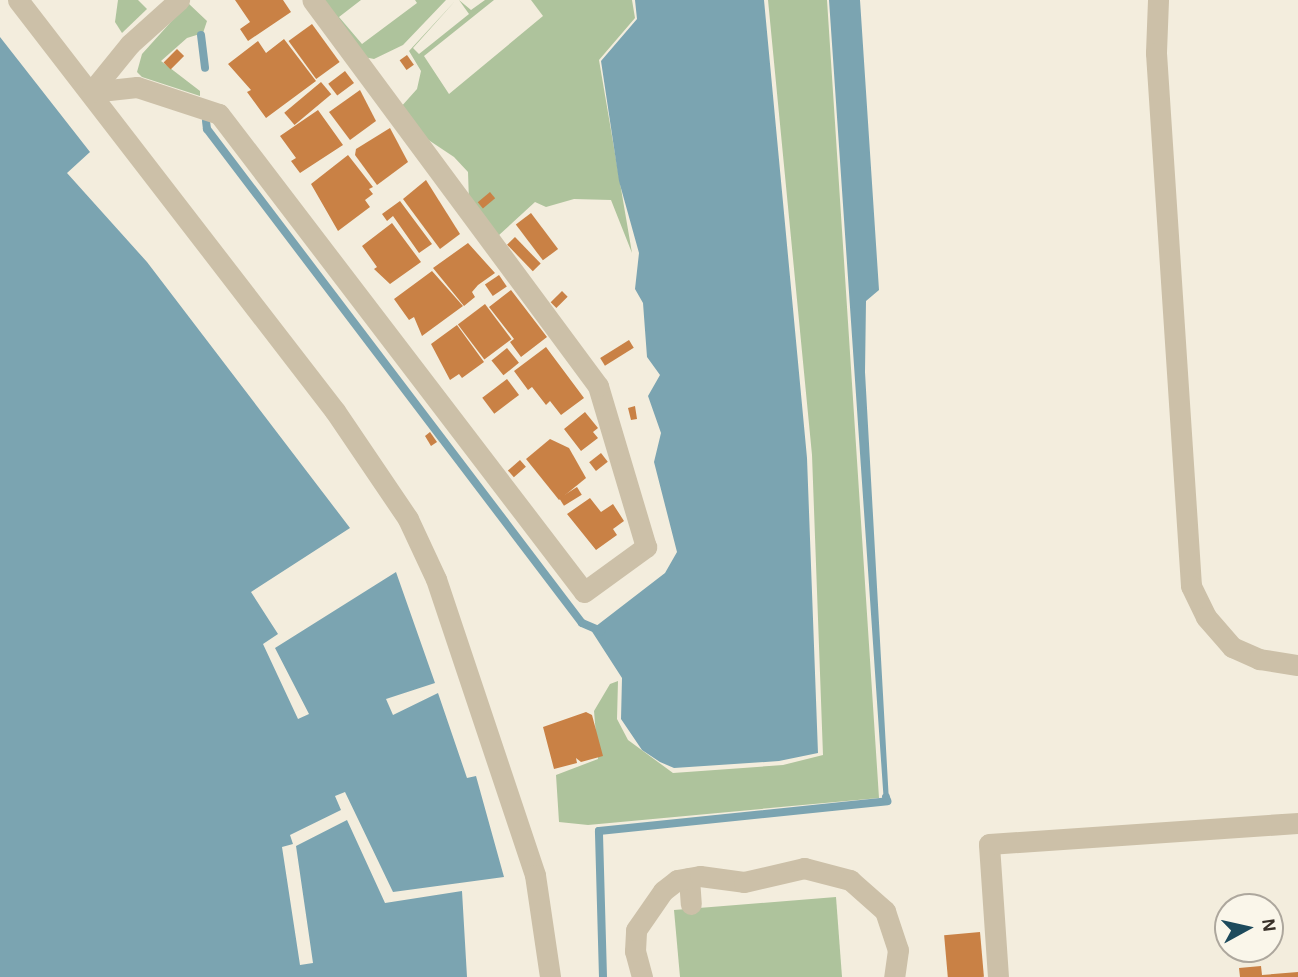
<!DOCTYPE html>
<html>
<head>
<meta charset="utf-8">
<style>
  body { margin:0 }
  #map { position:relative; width:1298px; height:977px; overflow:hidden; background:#f3eddd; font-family:"Alegreya Sans",sans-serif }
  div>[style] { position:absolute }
  .green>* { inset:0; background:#aec39c }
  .water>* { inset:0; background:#7ba4b1 }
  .stream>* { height:8px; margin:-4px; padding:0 4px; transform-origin:4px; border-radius:4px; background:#7ba4b1 }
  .building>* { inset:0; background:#c98145; transform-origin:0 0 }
  .minor>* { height:21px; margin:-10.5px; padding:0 10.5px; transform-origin:10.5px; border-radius:10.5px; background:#ccc0a8 }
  span { translate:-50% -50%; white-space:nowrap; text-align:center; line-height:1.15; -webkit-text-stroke:5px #faf6ea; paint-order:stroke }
  .north { position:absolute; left:1214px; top:893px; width:70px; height:70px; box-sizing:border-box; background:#faf6ea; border:2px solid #ada79d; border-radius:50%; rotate:82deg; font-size:19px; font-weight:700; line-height:28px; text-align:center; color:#393129 }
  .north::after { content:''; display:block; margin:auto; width:24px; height:32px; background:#1d4a5c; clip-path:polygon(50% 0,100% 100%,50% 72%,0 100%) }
</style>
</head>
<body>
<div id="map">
  <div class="green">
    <i style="clip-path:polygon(118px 0,138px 0,147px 9px,122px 33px,115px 22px)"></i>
    <i style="clip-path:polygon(321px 0,361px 0,339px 17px,362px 44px,417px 3px,415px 0,446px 0,403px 45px,374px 59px,364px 57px)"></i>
    <i style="clip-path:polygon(456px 0,413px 48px,419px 54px,469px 14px,459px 0,471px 10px,485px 0,494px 0,424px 56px,449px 94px,543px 16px,531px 0,632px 0,635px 18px,599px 60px,632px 253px,611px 200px,574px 199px,546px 207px,535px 202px,498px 236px,469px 202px,468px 172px,454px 157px,421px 135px,400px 108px,417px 89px,421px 71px,409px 51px)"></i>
    <i style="clip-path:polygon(768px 0,827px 0,879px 798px,588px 825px,559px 822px,556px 775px,598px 759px,594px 711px,610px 684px,618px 681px,617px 719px,628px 740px,673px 773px,783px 765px,823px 755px,812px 455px)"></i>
    <i style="clip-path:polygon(188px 3px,207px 21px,203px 33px,187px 38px,161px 61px,200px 91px,200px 96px,142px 77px,137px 72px,142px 54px)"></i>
    <i style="clip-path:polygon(836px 897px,842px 977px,680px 977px,674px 910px)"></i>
  </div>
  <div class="water">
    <i style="clip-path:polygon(635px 0,764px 0,807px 458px,818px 753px,779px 761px,674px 768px,660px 762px,642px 750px,621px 719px,622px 678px,591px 630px,665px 573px,677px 552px,654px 462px,661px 433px,648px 396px,660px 375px,647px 357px,643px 303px,635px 289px,639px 253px,619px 181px,601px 61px,637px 19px)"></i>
    <i style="clip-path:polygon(829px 0,860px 0,879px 290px,866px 301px,865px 372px,889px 802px,884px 804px)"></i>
    <i style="clip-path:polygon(0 37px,90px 152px,67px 173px,147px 262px,350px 528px,251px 592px,278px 634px,263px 644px,298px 719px,309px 714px,275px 648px,396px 572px,435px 683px,386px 699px,393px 715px,438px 693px,467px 778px,476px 776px,504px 877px,393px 892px,345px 792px,335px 796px,341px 810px,290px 835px,293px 844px,282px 847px,300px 965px,313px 963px,296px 846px,347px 820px,385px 903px,462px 891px,467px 977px,0 977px)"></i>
  </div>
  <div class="stream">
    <i style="left:201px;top:35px;width:33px;rotate:83deg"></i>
    <i style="left:206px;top:121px;width:8px;rotate:83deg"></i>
    <i style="left:207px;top:129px;width:620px;rotate:52.8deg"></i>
    <i style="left:582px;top:623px;width:21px;rotate:23deg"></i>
    <i style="left:603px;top:977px;width:146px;rotate:-91.6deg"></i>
    <i style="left:599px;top:831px;width:290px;rotate:-5.9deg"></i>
    <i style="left:887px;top:801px;width:4px;rotate:-104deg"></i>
  </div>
  <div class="building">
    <i style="clip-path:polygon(235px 0,283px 0,291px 12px,248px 41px,240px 29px,250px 22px)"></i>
    <i style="left:312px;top:24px;width:47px;height:29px;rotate:54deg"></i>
    <i style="clip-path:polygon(284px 39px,316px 81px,266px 118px,247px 92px,251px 90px,228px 64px,258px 41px,266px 53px)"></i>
    <i style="left:177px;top:49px;width:10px;height:19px;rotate:45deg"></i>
    <i style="left:407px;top:55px;width:12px;height:9px;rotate:55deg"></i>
    <i style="left:345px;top:71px;width:15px;height:21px;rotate:53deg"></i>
    <i style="left:321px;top:82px;width:16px;height:48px;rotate:50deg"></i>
    <i style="clip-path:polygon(360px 90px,376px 121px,350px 140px,329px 112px)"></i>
    <i style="clip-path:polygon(318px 110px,343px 145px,300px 173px,291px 161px,296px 158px,280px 136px)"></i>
    <i style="clip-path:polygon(390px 128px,408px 162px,377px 185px,355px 155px,356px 149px)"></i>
    <i style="clip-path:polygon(348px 155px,373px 187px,369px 189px,373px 194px,365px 200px,370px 207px,338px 231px,311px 184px)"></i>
    <i style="clip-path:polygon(426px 180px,460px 234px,440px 249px,403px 199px)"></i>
    <i style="left:490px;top:192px;width:8px;height:16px;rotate:50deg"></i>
    <i style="clip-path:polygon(400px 201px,432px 244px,419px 253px,393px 216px,387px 221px,382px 214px)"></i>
    <i style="left:531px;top:213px;width:45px;height:19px;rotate:53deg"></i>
    <i style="clip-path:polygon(392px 223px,421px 262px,390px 284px,374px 269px,377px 267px,362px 246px)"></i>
    <i style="left:515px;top:237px;width:37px;height:11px;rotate:46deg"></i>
    <i style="clip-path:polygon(468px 243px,495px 273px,478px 285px,472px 292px,475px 297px,464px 306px,433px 268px)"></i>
    <i style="clip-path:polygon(432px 271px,463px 306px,422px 336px,414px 317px,409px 320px,394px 299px)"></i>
    <i style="left:499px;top:275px;width:14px;height:17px;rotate:56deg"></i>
    <i style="clip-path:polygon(511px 290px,547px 337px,521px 357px,510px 342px,514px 339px,489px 307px)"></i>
    <i style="left:562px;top:291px;width:8px;height:16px;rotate:45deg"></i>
    <i style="left:485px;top:304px;width:44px;height:34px;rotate:53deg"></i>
    <i style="clip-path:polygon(457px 325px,484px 362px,462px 378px,459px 374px,450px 380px,431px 344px)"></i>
    <i style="left:629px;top:340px;width:9px;height:34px;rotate:58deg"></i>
    <i style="clip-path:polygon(546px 347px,584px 398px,561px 415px,550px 401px,546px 405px,532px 387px,528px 390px,514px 371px)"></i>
    <i style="left:507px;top:348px;width:19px;height:20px;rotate:51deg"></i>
    <i style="left:507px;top:379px;width:20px;height:31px;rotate:53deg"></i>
    <i style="clip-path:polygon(635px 406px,637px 419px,631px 420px,628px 408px)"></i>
    <i style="clip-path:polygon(585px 412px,598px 428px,593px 432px,598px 438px,581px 451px,564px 429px)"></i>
    <i style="clip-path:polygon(430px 432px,437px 442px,431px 446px,425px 436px)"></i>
    <i style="clip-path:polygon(550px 439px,569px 448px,586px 478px,559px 500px,526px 459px)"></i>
    <i style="left:601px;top:453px;width:11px;height:15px;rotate:52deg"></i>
    <i style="left:520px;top:460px;width:9px;height:16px;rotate:49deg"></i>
    <i style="left:577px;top:487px;width:9px;height:21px;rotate:58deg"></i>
    <i style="clip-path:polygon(590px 498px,601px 512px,613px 504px,624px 521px,613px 529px,617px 535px,596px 550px,567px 514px)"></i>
    <i style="clip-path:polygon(586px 712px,592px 715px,603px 756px,581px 762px,576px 758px,577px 763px,554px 769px,543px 727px)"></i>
    <i style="left:980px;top:932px;width:45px;height:36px;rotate:85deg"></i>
    <i style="clip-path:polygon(1261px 966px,1262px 975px,1298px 972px,1298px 977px,1240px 977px,1239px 968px)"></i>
  </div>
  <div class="minor">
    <i style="left:18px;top:0;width:519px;rotate:52.36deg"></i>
    <i style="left:335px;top:411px;width:130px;rotate:55.9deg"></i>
    <i style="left:408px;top:519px;width:66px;rotate:65deg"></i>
    <i style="left:436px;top:579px;width:312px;rotate:71.5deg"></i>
    <i style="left:535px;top:875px;width:103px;rotate:81.6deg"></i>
    <i style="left:1158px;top:0;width:53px;rotate:92.2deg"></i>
    <i style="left:1156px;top:53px;width:534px;rotate:86.24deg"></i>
    <i style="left:1191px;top:586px;width:34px;rotate:64deg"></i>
    <i style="left:1206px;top:617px;width:40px;rotate:49deg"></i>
    <i style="left:1232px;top:647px;width:30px;rotate:24deg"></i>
    <i style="left:1259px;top:659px;width:39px;rotate:9deg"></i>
    <i style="left:91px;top:92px;width:46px;rotate:-6.2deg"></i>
    <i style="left:137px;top:87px;width:86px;rotate:18.2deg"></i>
    <i style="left:219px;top:114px;width:601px;rotate:52.63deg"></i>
    <i style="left:584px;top:592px;width:77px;rotate:-36deg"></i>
    <i style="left:646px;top:547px;width:168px;rotate:-106.6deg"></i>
    <i style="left:598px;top:386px;width:480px;rotate:-126.5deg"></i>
    <i style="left:91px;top:92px;width:62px;rotate:-50.9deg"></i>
    <i style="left:130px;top:44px;width:66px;rotate:-41.9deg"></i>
    <i style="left:689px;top:878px;width:26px;rotate:86deg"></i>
    <i style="left:642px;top:977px;width:27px;rotate:-105deg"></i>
    <i style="left:635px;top:951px;width:21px;rotate:-87deg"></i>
    <i style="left:636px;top:930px;width:47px;rotate:-55.3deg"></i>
    <i style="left:663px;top:891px;width:18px;rotate:-38deg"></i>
    <i style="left:677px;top:880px;width:23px;rotate:-10deg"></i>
    <i style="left:700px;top:876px;width:44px;rotate:7.8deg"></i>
    <i style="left:744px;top:882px;width:62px;rotate:-13.1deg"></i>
    <i style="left:804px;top:868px;width:48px;rotate:14.6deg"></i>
    <i style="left:850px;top:880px;width:47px;rotate:41.5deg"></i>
    <i style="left:885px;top:911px;width:41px;rotate:71.6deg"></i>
    <i style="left:898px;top:950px;width:27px;rotate:98deg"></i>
    <i style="left:998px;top:977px;width:133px;rotate:-93.9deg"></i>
    <i style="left:989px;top:844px;width:310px;rotate:-3.9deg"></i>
  </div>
  <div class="north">N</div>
</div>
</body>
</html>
